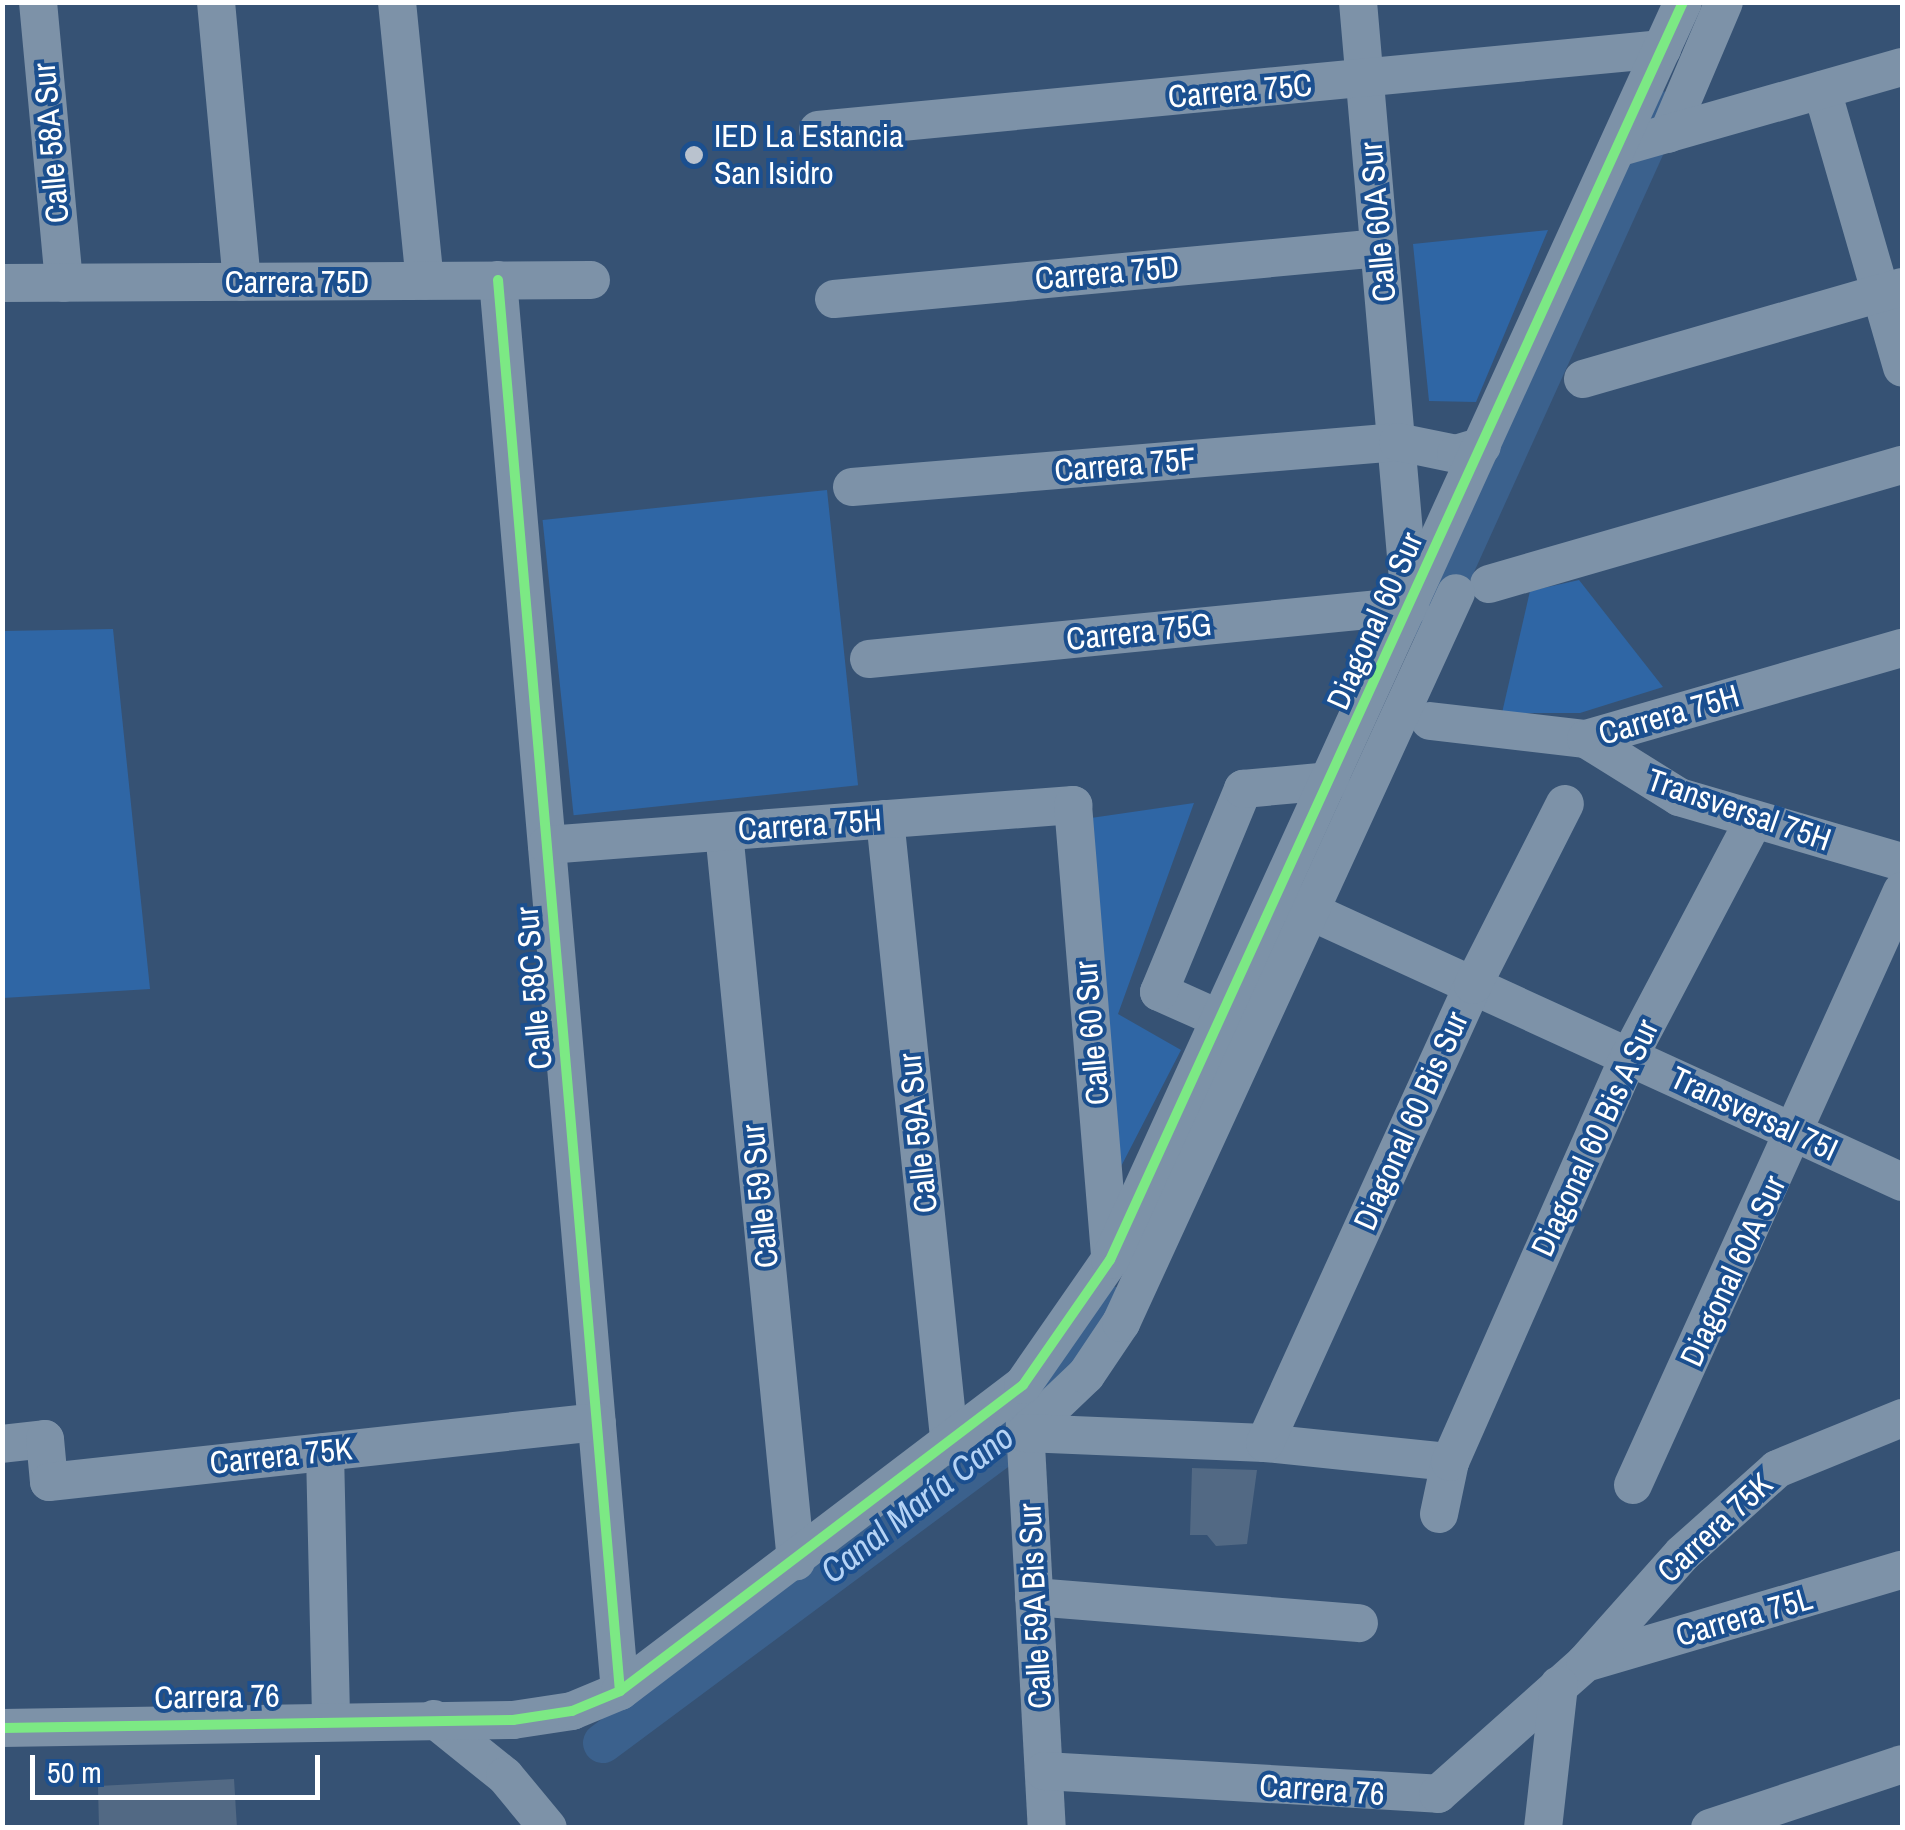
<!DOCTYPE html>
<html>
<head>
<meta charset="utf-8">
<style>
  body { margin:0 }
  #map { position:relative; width:1905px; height:1830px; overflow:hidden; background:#365274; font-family:"Archivo Narrow",sans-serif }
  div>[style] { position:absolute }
  .green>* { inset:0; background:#2f66a5; transform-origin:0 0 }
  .canal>* { height:40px; margin:-20px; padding:0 20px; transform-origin:20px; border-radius:20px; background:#3b618d }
  .building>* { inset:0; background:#526984 }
  .minor>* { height:38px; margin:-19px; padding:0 19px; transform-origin:19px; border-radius:19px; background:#7d92a8 }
  .cycleway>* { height:10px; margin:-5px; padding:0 5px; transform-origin:5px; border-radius:5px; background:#7ce984 }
  .dots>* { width:28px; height:28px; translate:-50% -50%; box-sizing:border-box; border:5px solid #1b4f8f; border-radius:50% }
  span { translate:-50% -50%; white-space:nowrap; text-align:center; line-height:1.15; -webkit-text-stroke:8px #1b4f8f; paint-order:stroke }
  .street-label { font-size:32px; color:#fff }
  .poi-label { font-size:32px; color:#fff }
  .left { translate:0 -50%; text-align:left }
  .water-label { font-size:35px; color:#b5d3f5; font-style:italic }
  .frame { position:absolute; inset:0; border:5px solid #fff; pointer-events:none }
  .scale { position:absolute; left:30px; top:1755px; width:290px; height:45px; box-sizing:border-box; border:5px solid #fff; border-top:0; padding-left:12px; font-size:30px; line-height:35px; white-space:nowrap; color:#fff; -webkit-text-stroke:8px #1b4f8f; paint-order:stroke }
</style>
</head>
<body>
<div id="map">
  <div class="green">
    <i style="clip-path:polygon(1548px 230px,1476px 402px,1429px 401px,1413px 244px)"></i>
    <i style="left:827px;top:490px;width:297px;height:286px;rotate:84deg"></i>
    <i style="clip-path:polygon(1579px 580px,1663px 687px,1580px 713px,1502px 713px,1530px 591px)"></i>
    <i style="clip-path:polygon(113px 629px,150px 989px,3px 998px,3px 631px)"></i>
    <i style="clip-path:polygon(1194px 803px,1118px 1014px,1181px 1050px,1113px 1182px,1084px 819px)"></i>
  </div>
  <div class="canal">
    <i style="left:1429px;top:623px;width:562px;rotate:-65.62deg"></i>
    <i style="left:603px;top:1743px;width:497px;rotate:-36.6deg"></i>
    <i style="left:1002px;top:1447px;width:179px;rotate:-51.6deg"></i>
  </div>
  <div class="building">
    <i style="clip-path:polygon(1192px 1468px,1257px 1470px,1247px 1544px,1216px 1546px,1207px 1535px,1190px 1535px)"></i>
    <i style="clip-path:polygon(234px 1779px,237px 1828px,99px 1828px,98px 1786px)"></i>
  </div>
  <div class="minor">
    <i style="left:38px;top:2px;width:282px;rotate:84.7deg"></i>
    <i style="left:216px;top:2px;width:281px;rotate:84.7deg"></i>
    <i style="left:397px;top:2px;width:280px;rotate:84.3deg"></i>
    <i style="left:1358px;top:2px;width:603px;rotate:85.05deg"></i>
    <i style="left:1822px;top:90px;width:289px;rotate:73.9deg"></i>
    <i style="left:818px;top:130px;width:848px;rotate:-5.48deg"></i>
    <i style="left:1668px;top:134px;width:143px;rotate:-67deg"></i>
    <i style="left:1617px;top:148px;width:296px;rotate:-15.9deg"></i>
    <i style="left:498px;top:280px;width:1416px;rotate:85.06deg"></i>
    <i style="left:2px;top:283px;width:589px;rotate:-0.29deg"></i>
    <i style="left:834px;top:299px;width:548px;rotate:-5.34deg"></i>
    <i style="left:1583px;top:379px;width:332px;rotate:-16.1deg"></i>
    <i style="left:852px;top:487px;width:548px;rotate:-4.71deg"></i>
    <i style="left:1398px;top:442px;width:59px;rotate:11.7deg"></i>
    <i style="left:1456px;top:454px;width:27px;rotate:-17deg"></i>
    <i style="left:1489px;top:584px;width:430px;rotate:-16.1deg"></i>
    <i style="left:869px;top:659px;width:544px;rotate:-5.6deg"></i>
    <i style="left:1430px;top:721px;width:157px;rotate:6.6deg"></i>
    <i style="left:1586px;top:739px;width:329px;rotate:-16.1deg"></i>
    <i style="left:1586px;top:739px;width:110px;rotate:31.9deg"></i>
    <i style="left:1679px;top:797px;width:232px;rotate:16.3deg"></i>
    <i style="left:885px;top:819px;width:631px;rotate:84.09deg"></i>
    <i style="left:724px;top:832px;width:733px;rotate:84.36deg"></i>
    <i style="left:547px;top:845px;width:528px;rotate:-4.35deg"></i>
    <i style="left:1073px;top:805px;width:451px;rotate:85.3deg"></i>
    <i style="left:1290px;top:902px;width:673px;rotate:24.58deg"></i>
    <i style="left:1222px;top:1020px;width:69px;rotate:-156deg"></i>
    <i style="left:1159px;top:992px;width:220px;rotate:-67.5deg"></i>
    <i style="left:1243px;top:789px;width:88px;rotate:-5.2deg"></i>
    <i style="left:1024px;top:1408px;width:421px;rotate:86.9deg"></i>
    <i style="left:1025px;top:1433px;width:84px;rotate:-43.6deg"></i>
    <i style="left:1086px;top:1375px;width:63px;rotate:-56.1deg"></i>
    <i style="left:1121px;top:1323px;width:803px;rotate:-65.35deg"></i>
    <i style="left:1025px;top:1433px;width:240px;rotate:2.4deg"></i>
    <i style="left:1265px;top:1443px;width:186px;rotate:5.9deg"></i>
    <i style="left:1265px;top:1443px;width:503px;rotate:-65.57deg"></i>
    <i style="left:1473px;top:985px;width:203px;rotate:-63.1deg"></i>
    <i style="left:2px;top:1444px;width:43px;rotate:-6.6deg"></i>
    <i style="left:45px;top:1439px;width:43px;rotate:84.7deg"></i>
    <i style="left:49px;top:1482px;width:551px;rotate:-6.25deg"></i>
    <i style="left:325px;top:1452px;width:268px;rotate:88.7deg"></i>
    <i style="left:1633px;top:1485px;width:652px;rotate:-65.64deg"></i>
    <i style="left:1439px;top:1514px;width:53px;rotate:-78.1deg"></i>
    <i style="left:1450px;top:1462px;width:443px;rotate:-66.2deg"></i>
    <i style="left:1629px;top:1057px;width:268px;rotate:-62.2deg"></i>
    <i style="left:1034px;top:1597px;width:326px;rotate:4.6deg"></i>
    <i style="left:1585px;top:1663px;width:330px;rotate:-16.4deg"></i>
    <i style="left:434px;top:1719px;width:91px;rotate:38.8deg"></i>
    <i style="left:505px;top:1776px;width:67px;rotate:50.4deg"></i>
    <i style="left:2px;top:1728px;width:511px;rotate:-0.9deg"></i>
    <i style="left:513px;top:1720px;width:60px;rotate:-8.7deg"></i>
    <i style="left:572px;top:1711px;width:52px;rotate:-22.6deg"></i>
    <i style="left:620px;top:1691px;width:506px;rotate:-37.21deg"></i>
    <i style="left:1023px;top:1385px;width:152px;rotate:-55.2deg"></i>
    <i style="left:1110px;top:1260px;width:1382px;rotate:-65.51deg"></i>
    <i style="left:1044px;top:1771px;width:395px;rotate:3.3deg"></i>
    <i style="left:1438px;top:1794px;width:197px;rotate:-41.7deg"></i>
    <i style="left:1585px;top:1663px;width:146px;rotate:-48.3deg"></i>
    <i style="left:1682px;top:1554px;width:127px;rotate:-41.8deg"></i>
    <i style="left:1777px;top:1469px;width:135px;rotate:-22.2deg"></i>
    <i style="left:1543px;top:1828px;width:144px;rotate:-83.6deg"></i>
    <i style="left:1710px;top:1828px;width:202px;rotate:-18.4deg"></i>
  </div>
  <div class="cycleway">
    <i style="left:498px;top:280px;width:1416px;rotate:85.06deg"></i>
    <i style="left:2px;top:1728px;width:511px;rotate:-0.9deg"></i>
    <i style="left:513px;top:1720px;width:60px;rotate:-8.7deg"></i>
    <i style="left:572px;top:1711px;width:52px;rotate:-22.6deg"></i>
    <i style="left:620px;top:1691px;width:506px;rotate:-37.21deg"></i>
    <i style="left:1023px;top:1385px;width:152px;rotate:-55.2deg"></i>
    <i style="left:1110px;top:1260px;width:1382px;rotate:-65.51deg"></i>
  </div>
  <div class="dots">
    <i style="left:694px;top:155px;background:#b9c2ce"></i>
  </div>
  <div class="street-label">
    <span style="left:1240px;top:91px;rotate:-5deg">Carrera 75C</span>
    <span style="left:51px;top:143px;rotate:-95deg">Calle 58A Sur</span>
    <span style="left:1378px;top:222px;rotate:-95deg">Calle 60A Sur</span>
    <span style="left:1107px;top:273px;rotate:-5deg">Carrera 75D</span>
    <span style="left:297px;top:282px">Carrera 75D</span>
    <span style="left:1125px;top:465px;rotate:-5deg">Carrera 75F</span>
    <span style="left:1375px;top:621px;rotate:-66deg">Diagonal 60 Sur</span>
    <span style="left:1139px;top:632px;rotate:-6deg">Carrera 75G</span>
    <span style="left:1669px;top:715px;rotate:-16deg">Carrera 75H</span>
    <span style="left:1739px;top:810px;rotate:19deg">Transversal 75H</span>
    <span style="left:810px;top:825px;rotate:-4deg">Carrera 75H</span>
    <span style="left:534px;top:988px;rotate:-95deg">Calle 58C Sur</span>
    <span style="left:1092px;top:1033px;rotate:-95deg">Calle 60 Sur</span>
    <span style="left:1754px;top:1114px;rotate:25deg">Transversal 75I</span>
    <span style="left:1411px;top:1121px;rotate:-66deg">Diagonal 60 Bis Sur</span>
    <span style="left:918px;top:1133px;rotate:-96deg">Calle 59A Sur</span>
    <span style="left:1595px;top:1138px;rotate:-65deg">Diagonal 60 Bis A Sur</span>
    <span style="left:760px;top:1196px;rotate:-96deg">Calle 59 Sur</span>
    <span style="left:1733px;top:1271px;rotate:-65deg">Diagonal 60A Sur</span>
    <span style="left:281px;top:1456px;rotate:-6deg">Carrera 75K</span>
    <span style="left:1715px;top:1528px;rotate:-43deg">Carrera 75K</span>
    <span style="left:1035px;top:1606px;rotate:-93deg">Calle 59A Bis Sur</span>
    <span style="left:1744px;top:1617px;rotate:-16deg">Carrera 75L</span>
    <span style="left:217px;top:1697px;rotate:-1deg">Carrera 76</span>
    <span style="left:1322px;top:1790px;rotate:4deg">Carrera 76</span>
  </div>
  <div class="poi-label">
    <span class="left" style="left:714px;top:155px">IED La Estancia<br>San Isidro</span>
  </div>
  <div class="water-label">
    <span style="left:917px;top:1504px;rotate:-38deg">Canal María Cano</span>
  </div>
  <div class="frame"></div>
  <div class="scale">50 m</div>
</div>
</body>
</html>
